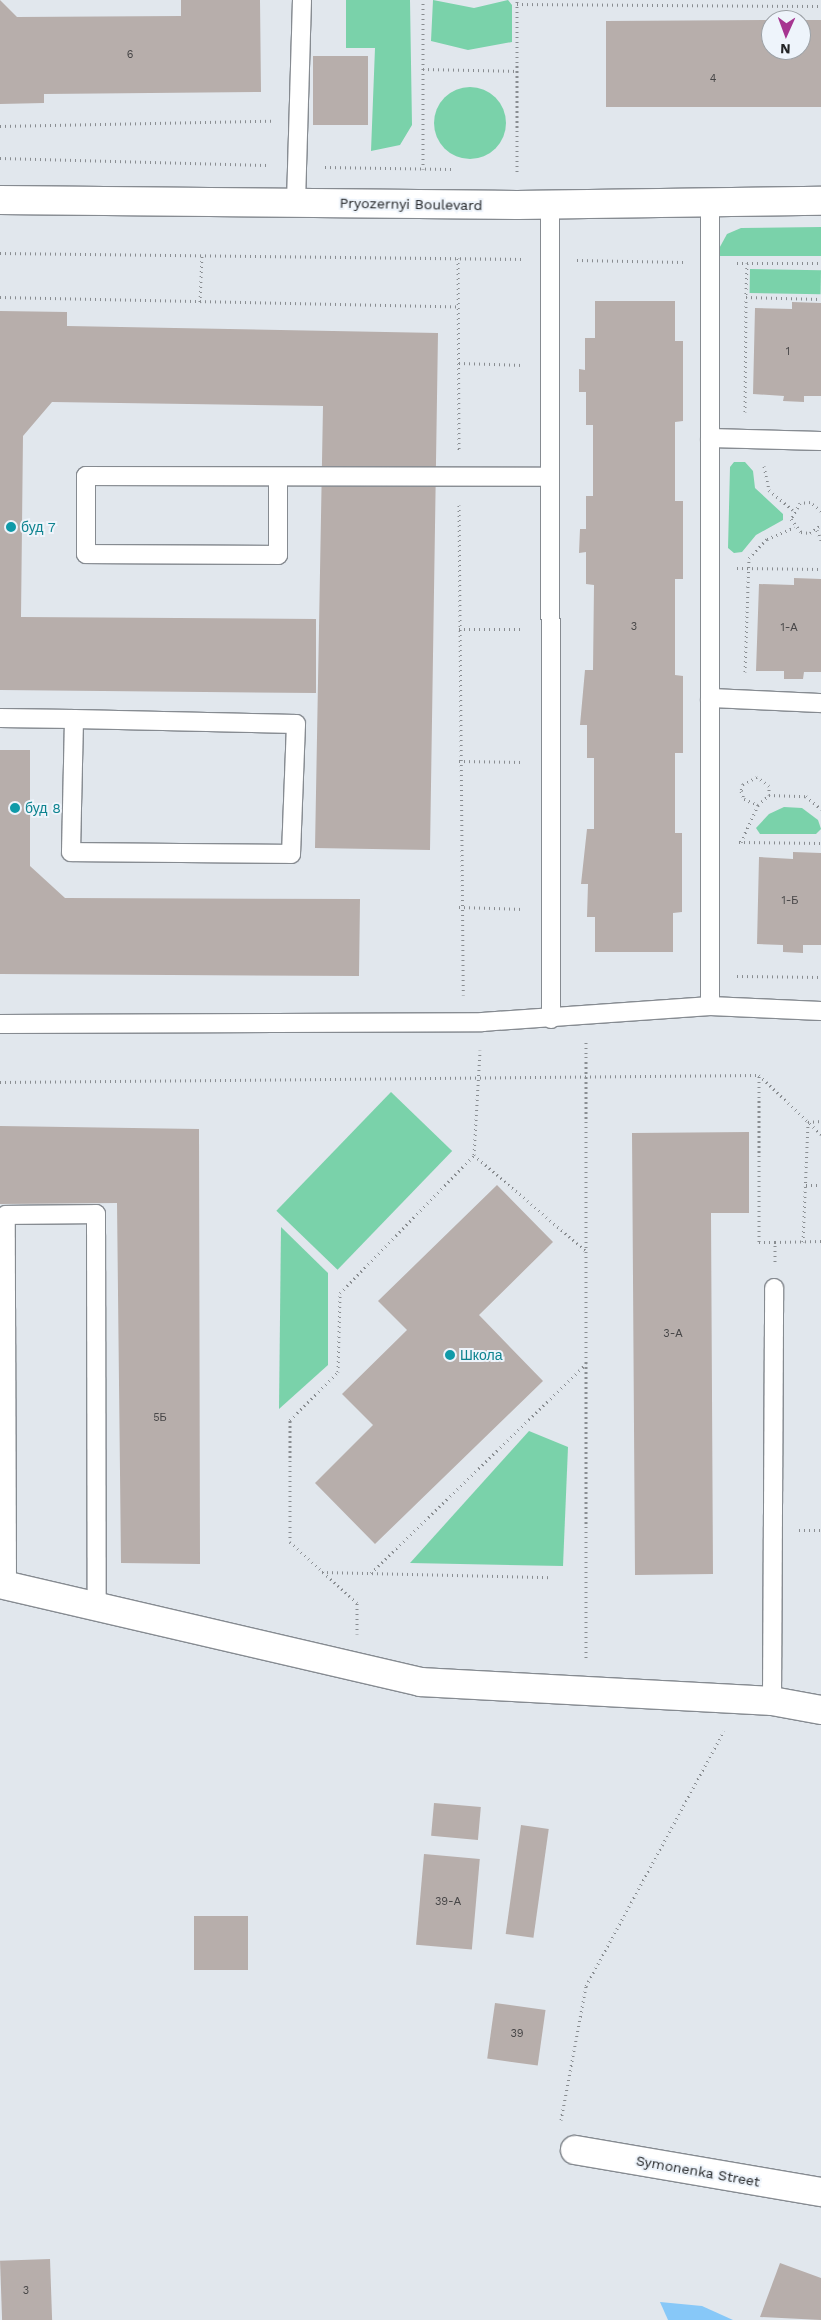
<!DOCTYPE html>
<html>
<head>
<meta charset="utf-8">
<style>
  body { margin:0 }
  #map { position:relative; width:821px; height:2320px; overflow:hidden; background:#e1e7ed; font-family:"Work Sans",sans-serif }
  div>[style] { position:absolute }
  .green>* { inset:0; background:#7ad2aa; transform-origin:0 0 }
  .round { border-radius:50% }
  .water>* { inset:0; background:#87c8f8 }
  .building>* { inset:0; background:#b7aeab; transform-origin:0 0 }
  .path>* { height:3px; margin-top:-1.5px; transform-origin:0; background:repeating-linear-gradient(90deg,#898d91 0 1px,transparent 0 5px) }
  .roads { filter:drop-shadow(1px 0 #868b91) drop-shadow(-1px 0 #868b91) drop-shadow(0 1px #868b91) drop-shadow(0 -1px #868b91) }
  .service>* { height:18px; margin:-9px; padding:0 9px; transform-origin:9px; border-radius:9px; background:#fff }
  .minor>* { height:28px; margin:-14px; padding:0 14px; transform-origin:14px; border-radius:14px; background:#fff }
  .dots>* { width:14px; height:14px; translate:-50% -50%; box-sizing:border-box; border:2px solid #eef4fb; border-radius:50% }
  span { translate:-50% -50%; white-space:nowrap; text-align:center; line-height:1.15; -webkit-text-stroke:4px #eef4fb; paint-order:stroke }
  .number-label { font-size:11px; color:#474647 }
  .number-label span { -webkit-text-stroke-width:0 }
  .street-label { font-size:14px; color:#222426 }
  .culture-label { font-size:14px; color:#0d838f }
  .left { translate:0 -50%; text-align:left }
  .north { position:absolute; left:761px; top:10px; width:50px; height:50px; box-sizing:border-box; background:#eef4fb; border:1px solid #9ca1a6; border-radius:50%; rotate:182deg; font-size:14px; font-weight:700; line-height:20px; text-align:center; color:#222426 }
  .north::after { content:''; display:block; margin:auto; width:18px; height:22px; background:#a63591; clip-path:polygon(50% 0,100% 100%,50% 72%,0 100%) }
</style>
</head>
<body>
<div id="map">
  <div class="green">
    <i style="clip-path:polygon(346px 0,410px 0,412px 125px,400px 145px,371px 151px,375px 48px,346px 48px)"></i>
    <i style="clip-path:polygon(433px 0,474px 8px,508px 0,512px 5px,512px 42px,468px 50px,431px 41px)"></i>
    <i class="round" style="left:434px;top:87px;width:72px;height:72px"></i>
    <i style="clip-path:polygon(821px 227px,821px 256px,715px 256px,727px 234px,741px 228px)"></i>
    <i style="left:750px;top:269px;width:71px;height:24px;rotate:1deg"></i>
    <i style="clip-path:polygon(734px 462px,745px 462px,753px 471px,755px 488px,783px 514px,783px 520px,756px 535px,742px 552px,734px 553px,728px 548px,730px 467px)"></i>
    <i style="clip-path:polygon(784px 807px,802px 808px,818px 820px,821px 829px,816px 834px,760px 834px,756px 828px,769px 814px)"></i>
    <i style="left:391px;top:1092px;width:85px;height:165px;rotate:44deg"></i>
    <i style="clip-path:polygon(281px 1227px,328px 1273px,328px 1365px,279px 1409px)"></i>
    <i style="clip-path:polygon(529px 1431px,568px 1447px,563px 1566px,410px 1563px)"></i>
  </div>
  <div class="water">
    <i style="clip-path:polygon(660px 2302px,702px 2306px,733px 2320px,668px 2320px)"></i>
  </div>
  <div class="building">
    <i style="clip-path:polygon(0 0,17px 17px,181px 16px,181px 0,260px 0,261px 92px,44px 94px,44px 103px,0 104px)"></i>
    <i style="clip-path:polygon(771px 20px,771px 50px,801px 50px,801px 20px,821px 20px,821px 107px,606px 107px,606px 21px)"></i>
    <i style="left:313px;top:56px;width:55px;height:69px"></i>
    <i style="clip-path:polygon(595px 301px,675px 301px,675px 341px,683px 341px,683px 421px,675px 422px,675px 501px,683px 501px,683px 579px,675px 579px,675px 675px,683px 676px,683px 753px,675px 753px,675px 833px,682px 833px,682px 912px,673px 913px,673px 952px,595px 952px,595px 917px,587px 917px,588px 884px,581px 884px,587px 829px,594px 829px,594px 758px,587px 758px,587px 725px,580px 725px,585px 670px,593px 670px,594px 585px,586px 584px,586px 552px,579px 553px,580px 529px,586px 529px,586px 496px,593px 496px,593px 425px,586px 425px,586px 392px,579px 392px,579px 369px,585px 370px,585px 338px,595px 338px)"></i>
    <i style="clip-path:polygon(792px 302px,821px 303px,821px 396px,804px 396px,804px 402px,783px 401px,784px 396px,753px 394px,755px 308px,792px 309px)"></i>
    <i style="clip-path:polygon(0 311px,67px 312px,67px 326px,438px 333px,430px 850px,315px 848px,323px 406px,52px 402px,23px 436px,21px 617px,316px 619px,316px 693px,0 690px)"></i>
    <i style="clip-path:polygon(794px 578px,821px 579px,821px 672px,804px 672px,803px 679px,784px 679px,784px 671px,756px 671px,759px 584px,794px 585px)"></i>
    <i style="clip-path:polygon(0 750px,30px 750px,30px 866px,65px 898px,360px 899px,359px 976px,0 974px)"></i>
    <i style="clip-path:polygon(793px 852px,821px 853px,821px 945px,803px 945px,803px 953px,783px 952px,783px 945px,757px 944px,759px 857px,793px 859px)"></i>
    <i style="clip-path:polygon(0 1126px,199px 1129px,200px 1564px,121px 1563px,117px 1203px,0 1204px)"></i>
    <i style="clip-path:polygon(749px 1132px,749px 1213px,711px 1213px,713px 1574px,635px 1575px,632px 1133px)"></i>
    <i style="clip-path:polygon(497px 1185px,553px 1242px,479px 1315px,543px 1381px,375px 1544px,315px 1483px,373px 1425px,342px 1394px,407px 1330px,378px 1301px)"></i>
    <i style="left:434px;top:1803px;width:47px;height:33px;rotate:5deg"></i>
    <i style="left:521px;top:1825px;width:28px;height:110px;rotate:8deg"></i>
    <i style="left:424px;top:1854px;width:56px;height:91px;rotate:5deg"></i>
    <i style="left:194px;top:1916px;width:54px;height:54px"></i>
    <i style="left:495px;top:2003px;width:51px;height:56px;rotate:8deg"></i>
    <i style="left:50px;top:2259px;width:61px;height:50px;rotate:88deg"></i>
    <i style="clip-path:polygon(780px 2263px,821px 2278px,821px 2320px,760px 2317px)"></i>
  </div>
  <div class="path">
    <i style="left:517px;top:4px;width:304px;rotate:0.4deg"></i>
    <i style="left:423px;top:69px;width:94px;rotate:1.2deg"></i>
    <i style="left:0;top:126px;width:272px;rotate:-1.1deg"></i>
    <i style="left:0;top:158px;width:269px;rotate:1.5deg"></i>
    <i style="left:325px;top:167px;width:126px;rotate:0.9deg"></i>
    <i style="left:423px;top:169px;width:169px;rotate:-90deg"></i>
    <i style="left:517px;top:172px;width:172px;rotate:-90deg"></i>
    <i style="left:0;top:253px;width:523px;rotate:0.66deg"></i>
    <i style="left:458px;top:258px;width:193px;rotate:89.7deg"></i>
    <i style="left:577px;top:260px;width:106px;rotate:1.1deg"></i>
    <i style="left:737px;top:263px;width:84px"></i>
    <i style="left:747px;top:263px;width:34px;rotate:92deg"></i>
    <i style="left:746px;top:297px;width:75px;rotate:1.5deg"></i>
    <i style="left:0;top:297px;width:459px;rotate:1.2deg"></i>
    <i style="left:200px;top:302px;width:47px;rotate:-87.6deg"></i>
    <i style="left:459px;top:363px;width:64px;rotate:1.8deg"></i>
    <i style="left:745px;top:412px;width:115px;rotate:-89.5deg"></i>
    <i style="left:764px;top:466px;width:25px;rotate:78deg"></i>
    <i style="left:769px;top:490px;width:31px;rotate:40deg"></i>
    <i style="left:459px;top:505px;width:490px;rotate:89.5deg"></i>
    <i style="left:821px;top:511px;width:14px;rotate:-141deg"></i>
    <i style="left:810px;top:502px;width:10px;rotate:174deg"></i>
    <i style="left:800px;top:503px;width:18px;rotate:119deg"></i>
    <i style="left:791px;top:519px;width:16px;rotate:52deg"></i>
    <i style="left:801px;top:532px;width:9px;rotate:6deg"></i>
    <i style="left:810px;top:533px;width:14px;rotate:-36deg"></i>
    <i style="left:817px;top:530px;width:11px;rotate:68deg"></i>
    <i style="left:737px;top:568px;width:84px;rotate:0.7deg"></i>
    <i style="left:459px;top:629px;width:65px"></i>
    <i style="left:745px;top:672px;width:114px;rotate:-88deg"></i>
    <i style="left:749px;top:558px;width:26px;rotate:-47deg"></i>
    <i style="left:767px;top:539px;width:30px;rotate:-23deg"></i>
    <i style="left:459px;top:761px;width:64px;rotate:0.9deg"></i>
    <i style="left:769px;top:795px;width:37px;rotate:2deg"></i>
    <i style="left:806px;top:796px;width:20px;rotate:41deg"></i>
    <i style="left:739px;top:842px;width:82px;rotate:0.7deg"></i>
    <i style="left:741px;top:842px;width:41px;rotate:-65.3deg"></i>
    <i style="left:758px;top:805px;width:15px;rotate:-42deg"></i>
    <i style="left:769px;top:795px;width:9px;rotate:-90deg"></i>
    <i style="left:769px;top:786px;width:15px;rotate:-143deg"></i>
    <i style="left:757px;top:777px;width:16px;rotate:153deg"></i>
    <i style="left:743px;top:784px;width:7px;rotate:106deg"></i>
    <i style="left:741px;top:791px;width:9px;rotate:69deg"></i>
    <i style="left:744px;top:799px;width:15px;rotate:23deg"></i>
    <i style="left:459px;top:907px;width:64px;rotate:1.8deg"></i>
    <i style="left:737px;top:976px;width:84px;rotate:0.7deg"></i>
    <i style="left:586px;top:1042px;width:616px;rotate:90deg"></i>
    <i style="left:759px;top:1076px;width:166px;rotate:90deg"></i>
    <i style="left:759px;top:1242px;width:16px"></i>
    <i style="left:0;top:1082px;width:759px;rotate:-0.53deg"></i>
    <i style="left:759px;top:1075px;width:86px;rotate:43.6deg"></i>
    <i style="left:474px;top:1155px;width:148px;rotate:40.6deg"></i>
    <i style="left:806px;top:1185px;width:15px"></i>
    <i style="left:803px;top:1242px;width:120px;rotate:-87.6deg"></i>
    <i style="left:808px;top:1122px;width:13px;rotate:-4deg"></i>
    <i style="left:775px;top:1262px;width:20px;rotate:-90deg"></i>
    <i style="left:775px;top:1242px;width:46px;rotate:-1.2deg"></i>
    <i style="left:799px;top:1530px;width:22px"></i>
    <i style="left:322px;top:1572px;width:229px;rotate:1.3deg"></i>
    <i style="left:371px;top:1573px;width:300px;rotate:-44.2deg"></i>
    <i style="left:357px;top:1634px;width:31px;rotate:-90deg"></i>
    <i style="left:357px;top:1603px;width:91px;rotate:-137.7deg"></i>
    <i style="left:290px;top:1542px;width:122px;rotate:-90deg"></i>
    <i style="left:290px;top:1420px;width:68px;rotate:-45deg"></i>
    <i style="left:338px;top:1372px;width:79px;rotate:-88.5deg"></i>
    <i style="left:340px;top:1293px;width:192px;rotate:-45.8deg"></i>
    <i style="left:474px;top:1155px;width:105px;rotate:-86.7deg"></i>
    <i style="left:561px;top:2120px;width:136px;rotate:-79.4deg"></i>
    <i style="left:586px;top:1986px;width:290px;rotate:-61.6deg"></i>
  </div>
  <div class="roads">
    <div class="service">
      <i style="left:296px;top:202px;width:202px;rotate:-88.3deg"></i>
      <i style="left:710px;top:203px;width:803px;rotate:90deg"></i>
      <i style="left:550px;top:205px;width:814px;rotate:89.93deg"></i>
      <i style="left:710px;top:438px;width:111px;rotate:1.5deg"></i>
      <i style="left:278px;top:477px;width:78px;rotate:90deg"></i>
      <i style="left:278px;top:555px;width:192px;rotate:-179.7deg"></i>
      <i style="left:86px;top:554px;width:78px;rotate:-90deg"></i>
      <i style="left:86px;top:476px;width:464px;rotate:0.1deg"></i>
      <i style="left:710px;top:698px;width:111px;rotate:2.6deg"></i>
      <i style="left:0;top:718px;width:74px;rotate:0.8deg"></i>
      <i style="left:74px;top:719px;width:222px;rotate:1.3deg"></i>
      <i style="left:296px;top:724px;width:130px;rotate:92.2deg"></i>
      <i style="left:291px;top:854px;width:220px;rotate:-179.5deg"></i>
      <i style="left:71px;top:852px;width:133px;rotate:-88.7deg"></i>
      <i style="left:0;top:1024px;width:482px;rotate:-0.2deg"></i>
      <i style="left:482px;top:1022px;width:229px;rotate:-4deg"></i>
      <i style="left:710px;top:1006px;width:111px;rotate:2.6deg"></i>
      <i style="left:7px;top:1586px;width:371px;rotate:-90.2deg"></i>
      <i style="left:6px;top:1215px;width:90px;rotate:-0.6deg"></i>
      <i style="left:96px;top:1214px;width:393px;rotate:89.9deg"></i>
      <i style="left:772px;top:1701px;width:413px;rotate:-89.7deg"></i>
    </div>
    <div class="minor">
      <i style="left:0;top:200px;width:517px;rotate:0.55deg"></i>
      <i style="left:517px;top:205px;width:304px;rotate:-0.8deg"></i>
      <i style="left:0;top:1584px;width:431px;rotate:13.1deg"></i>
      <i style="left:420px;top:1682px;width:353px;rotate:3.1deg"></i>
      <i style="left:772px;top:1701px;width:50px;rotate:10.4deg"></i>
      <i style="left:575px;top:2150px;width:250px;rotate:9.7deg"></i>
    </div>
  </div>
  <div class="dots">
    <i style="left:11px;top:527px;background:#0f9aa8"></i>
    <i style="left:15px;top:808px;background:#0f9aa8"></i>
    <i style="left:450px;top:1355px;background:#0f9aa8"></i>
  </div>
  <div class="number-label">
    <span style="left:130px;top:55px">6</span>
    <span style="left:713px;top:79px">4</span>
    <span style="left:788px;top:352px">1</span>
    <span style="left:634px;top:627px">3</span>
    <span style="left:789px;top:628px">1-А</span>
    <span style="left:790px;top:901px">1-Б</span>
    <span style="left:673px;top:1334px">3-А</span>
    <span style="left:160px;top:1418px">5Б</span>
    <span style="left:448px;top:1902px">39-А</span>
    <span style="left:517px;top:2034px">39</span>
    <span style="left:26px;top:2291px">3</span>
  </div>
  <div class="street-label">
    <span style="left:411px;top:204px;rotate:1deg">Pryozernyi Boulevard</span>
    <span style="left:698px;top:2171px;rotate:10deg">Symonenka Street</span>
  </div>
  <div class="culture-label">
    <span class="left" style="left:21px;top:527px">буд 7</span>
    <span class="left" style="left:25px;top:808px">буд 8</span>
    <span class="left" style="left:460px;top:1355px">Школа</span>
  </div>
  <div class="north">N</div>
</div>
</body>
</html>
